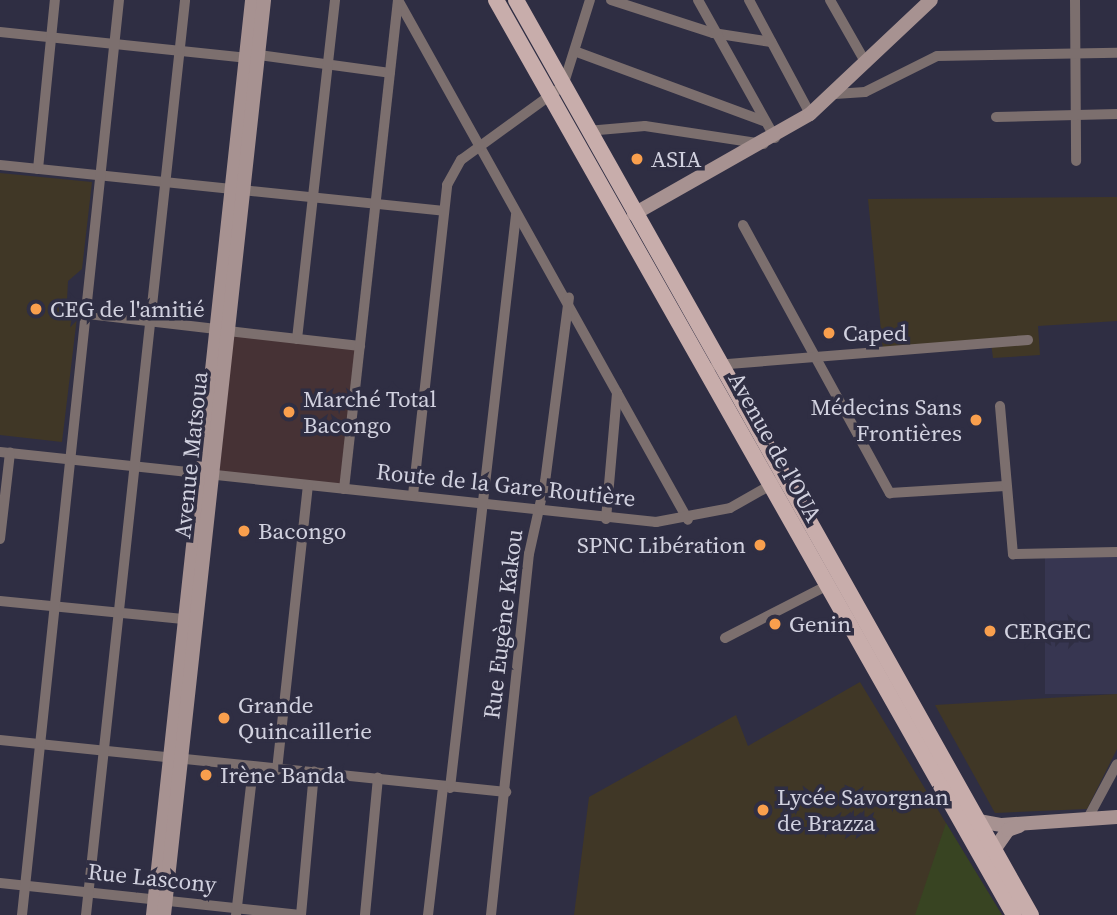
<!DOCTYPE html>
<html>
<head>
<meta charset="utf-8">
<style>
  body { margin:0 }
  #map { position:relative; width:1117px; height:915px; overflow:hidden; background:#2f2e43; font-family:"Source Serif 4",serif }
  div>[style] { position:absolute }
  .commercial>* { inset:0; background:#463235; transform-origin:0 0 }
  .built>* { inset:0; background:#373651; transform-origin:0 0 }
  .education>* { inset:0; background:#403726 }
  .green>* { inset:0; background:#384422 }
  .street>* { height:10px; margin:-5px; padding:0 5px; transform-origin:5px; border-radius:5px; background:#7c6f6e }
  .secondary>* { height:14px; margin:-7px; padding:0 7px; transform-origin:7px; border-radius:7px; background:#a79291 }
  .primary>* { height:16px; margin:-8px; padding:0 8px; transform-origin:8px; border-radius:8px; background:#c8adab }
  .dots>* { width:19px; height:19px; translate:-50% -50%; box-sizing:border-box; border:4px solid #2f2e43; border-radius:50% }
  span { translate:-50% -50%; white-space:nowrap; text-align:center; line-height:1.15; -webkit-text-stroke:7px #2f2e43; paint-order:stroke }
  .poi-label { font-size:23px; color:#d1d1df }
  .left { translate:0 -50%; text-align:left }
  .right { translate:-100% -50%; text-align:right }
  .street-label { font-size:23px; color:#d1d1df }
</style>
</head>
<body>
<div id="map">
  <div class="commercial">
    <i style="left:234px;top:332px;width:127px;height:146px;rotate:6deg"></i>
  </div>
  <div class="built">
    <i style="left:1117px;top:554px;width:140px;height:72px;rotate:90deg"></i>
  </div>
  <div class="education">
    <i style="clip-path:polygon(0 173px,92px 182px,82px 269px,68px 281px,67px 300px,77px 317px,62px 442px,0 435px)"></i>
    <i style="clip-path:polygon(1117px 197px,1117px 321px,1038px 326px,1040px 355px,993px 358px,991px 343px,883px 351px,868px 199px)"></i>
    <i style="clip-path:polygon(860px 682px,1002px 915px,574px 915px,589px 797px,736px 715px,748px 746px)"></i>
    <i style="clip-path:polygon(1117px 694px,1117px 749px,1087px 809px,995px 813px,935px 705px)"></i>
  </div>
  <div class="green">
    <i style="clip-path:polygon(946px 823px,1002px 915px,915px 915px)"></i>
  </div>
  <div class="street">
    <i style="left:398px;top:0;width:595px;rotate:60.85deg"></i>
    <i style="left:611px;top:0;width:107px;rotate:17.9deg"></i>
    <i style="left:713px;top:33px;width:59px;rotate:8.8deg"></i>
    <i style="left:698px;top:0;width:158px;rotate:60.8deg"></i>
    <i style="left:749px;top:0;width:129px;rotate:61.8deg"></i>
    <i style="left:830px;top:0;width:73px;rotate:60.3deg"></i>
    <i style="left:1075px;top:0;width:161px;rotate:89.6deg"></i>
    <i style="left:0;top:32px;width:247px;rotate:6deg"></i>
    <i style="left:577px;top:52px;width:199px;rotate:20.3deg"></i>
    <i style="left:259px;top:55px;width:132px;rotate:7.8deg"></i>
    <i style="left:835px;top:94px;width:30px;rotate:-4deg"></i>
    <i style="left:865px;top:92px;width:80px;rotate:-26.6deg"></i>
    <i style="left:937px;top:56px;width:180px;rotate:-1deg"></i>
    <i style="left:996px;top:117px;width:121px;rotate:-1.4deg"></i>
    <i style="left:587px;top:131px;width:58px;rotate:-4.9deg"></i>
    <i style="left:645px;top:126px;width:120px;rotate:8.6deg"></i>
    <i style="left:0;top:165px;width:444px;rotate:5.9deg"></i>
    <i style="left:38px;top:169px;width:170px;rotate:-84.3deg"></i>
    <i style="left:743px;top:225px;width:306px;rotate:61.3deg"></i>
    <i style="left:890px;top:493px;width:115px;rotate:-3.5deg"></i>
    <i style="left:88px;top:314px;width:129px;rotate:6.7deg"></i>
    <i style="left:228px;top:331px;width:133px;rotate:6.5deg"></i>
    <i style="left:297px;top:339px;width:341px;rotate:-83.6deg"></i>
    <i style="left:716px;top:365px;width:313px;rotate:-4.6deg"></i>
    <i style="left:1000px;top:406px;width:149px;rotate:85deg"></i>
    <i style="left:1013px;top:554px;width:104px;rotate:-1.1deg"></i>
    <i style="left:0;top:452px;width:660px;rotate:6.09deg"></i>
    <i style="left:656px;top:522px;width:75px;rotate:-10.7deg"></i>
    <i style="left:730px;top:508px;width:53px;rotate:-29.5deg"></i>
    <i style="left:344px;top:489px;width:492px;rotate:-83.7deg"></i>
    <i style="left:413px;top:495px;width:312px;rotate:-83.7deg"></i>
    <i style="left:447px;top:185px;width:29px;rotate:-61deg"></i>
    <i style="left:461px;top:160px;width:126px;rotate:-36deg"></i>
    <i style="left:563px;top:86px;width:90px;rotate:-72.6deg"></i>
    <i style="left:606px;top:519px;width:127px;rotate:-85deg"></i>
    <i style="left:0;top:539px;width:87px;rotate:-83.4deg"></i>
    <i style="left:0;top:601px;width:184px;rotate:5.6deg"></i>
    <i style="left:725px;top:638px;width:114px;rotate:-27.2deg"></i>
    <i style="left:0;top:740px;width:509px;rotate:5.87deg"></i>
    <i style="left:277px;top:770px;width:286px;rotate:-83.8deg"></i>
    <i style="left:450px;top:788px;width:577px;rotate:-83.43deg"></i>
    <i style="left:1088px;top:818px;width:61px;rotate:-61.8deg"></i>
    <i style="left:0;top:883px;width:302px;rotate:6.1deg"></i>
    <i style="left:22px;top:915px;width:920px;rotate:-83.95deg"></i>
    <i style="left:86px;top:915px;width:920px;rotate:-83.82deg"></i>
    <i style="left:236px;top:915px;width:149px;rotate:-83.4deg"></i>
    <i style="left:301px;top:915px;width:144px;rotate:-84.8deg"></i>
    <i style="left:365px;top:915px;width:138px;rotate:-84.6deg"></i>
    <i style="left:428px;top:915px;width:129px;rotate:-83.3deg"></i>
    <i style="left:491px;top:915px;width:363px;rotate:-84deg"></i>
    <i style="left:529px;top:554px;width:74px;rotate:-77.5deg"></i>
    <i style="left:545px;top:482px;width:186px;rotate:-82.6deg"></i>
  </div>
  <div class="secondary">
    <i style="left:634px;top:214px;width:202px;rotate:-29.6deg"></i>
    <i style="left:810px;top:114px;width:166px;rotate:-43.3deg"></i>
    <i style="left:973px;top:820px;width:29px;rotate:10deg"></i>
    <i style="left:1002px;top:825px;width:115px;rotate:-4deg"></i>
    <i style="left:989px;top:857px;width:33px;rotate:-55deg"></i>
    <i style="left:1008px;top:830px;width:12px;rotate:-20deg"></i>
    <i style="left:153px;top:915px;width:920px;rotate:-83.82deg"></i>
    <i style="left:164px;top:915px;width:920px;rotate:-83.76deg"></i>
  </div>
  <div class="primary">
    <i style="left:496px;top:0;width:1051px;rotate:60.48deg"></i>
    <i style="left:516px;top:0;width:1050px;rotate:60.63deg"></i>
  </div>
  <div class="dots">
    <i style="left:637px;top:159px;background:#f99f4d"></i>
    <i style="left:36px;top:309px;background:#f99f4d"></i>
    <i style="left:829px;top:333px;background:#f99f4d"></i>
    <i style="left:289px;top:412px;background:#f99f4d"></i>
    <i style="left:976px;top:420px;background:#f99f4d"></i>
    <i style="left:244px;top:531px;background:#f99f4d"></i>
    <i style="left:760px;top:545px;background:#f99f4d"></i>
    <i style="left:775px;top:624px;background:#f99f4d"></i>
    <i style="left:990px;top:631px;background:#f99f4d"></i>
    <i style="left:224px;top:718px;background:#f99f4d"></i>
    <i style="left:206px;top:775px;background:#f99f4d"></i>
    <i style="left:763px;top:810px;background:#f99f4d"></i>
  </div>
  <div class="poi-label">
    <span class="left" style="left:651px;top:159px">ASIA</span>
    <span class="left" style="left:50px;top:309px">CEG de l'amitié</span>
    <span class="left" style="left:843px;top:333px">Caped</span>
    <span class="left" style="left:303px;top:412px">Marché Total<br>Bacongo</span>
    <span class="right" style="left:962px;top:420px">Médecins Sans<br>Frontières</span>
    <span class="left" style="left:258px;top:531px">Bacongo</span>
    <span class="right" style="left:746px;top:545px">SPNC Libération</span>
    <span class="left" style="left:789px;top:624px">Genin</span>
    <span class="left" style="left:1004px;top:631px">CERGEC</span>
    <span class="left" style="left:238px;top:718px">Grande<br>Quincaillerie</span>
    <span class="left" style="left:220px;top:775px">Irène Banda</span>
    <span class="left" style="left:777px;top:810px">Lycée Savorgnan<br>de Brazza</span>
  </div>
  <div class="street-label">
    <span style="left:775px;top:447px;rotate:61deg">Avenue de l'OUA</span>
    <span style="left:191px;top:455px;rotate:-84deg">Avenue Matsoua</span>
    <span style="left:506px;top:485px;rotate:6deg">Route de la Gare Routière</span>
    <span style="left:503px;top:624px;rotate:-83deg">Rue Eugène Kakou</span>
    <span style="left:152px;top:878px;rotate:6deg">Rue Lascony</span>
  </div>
</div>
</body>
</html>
